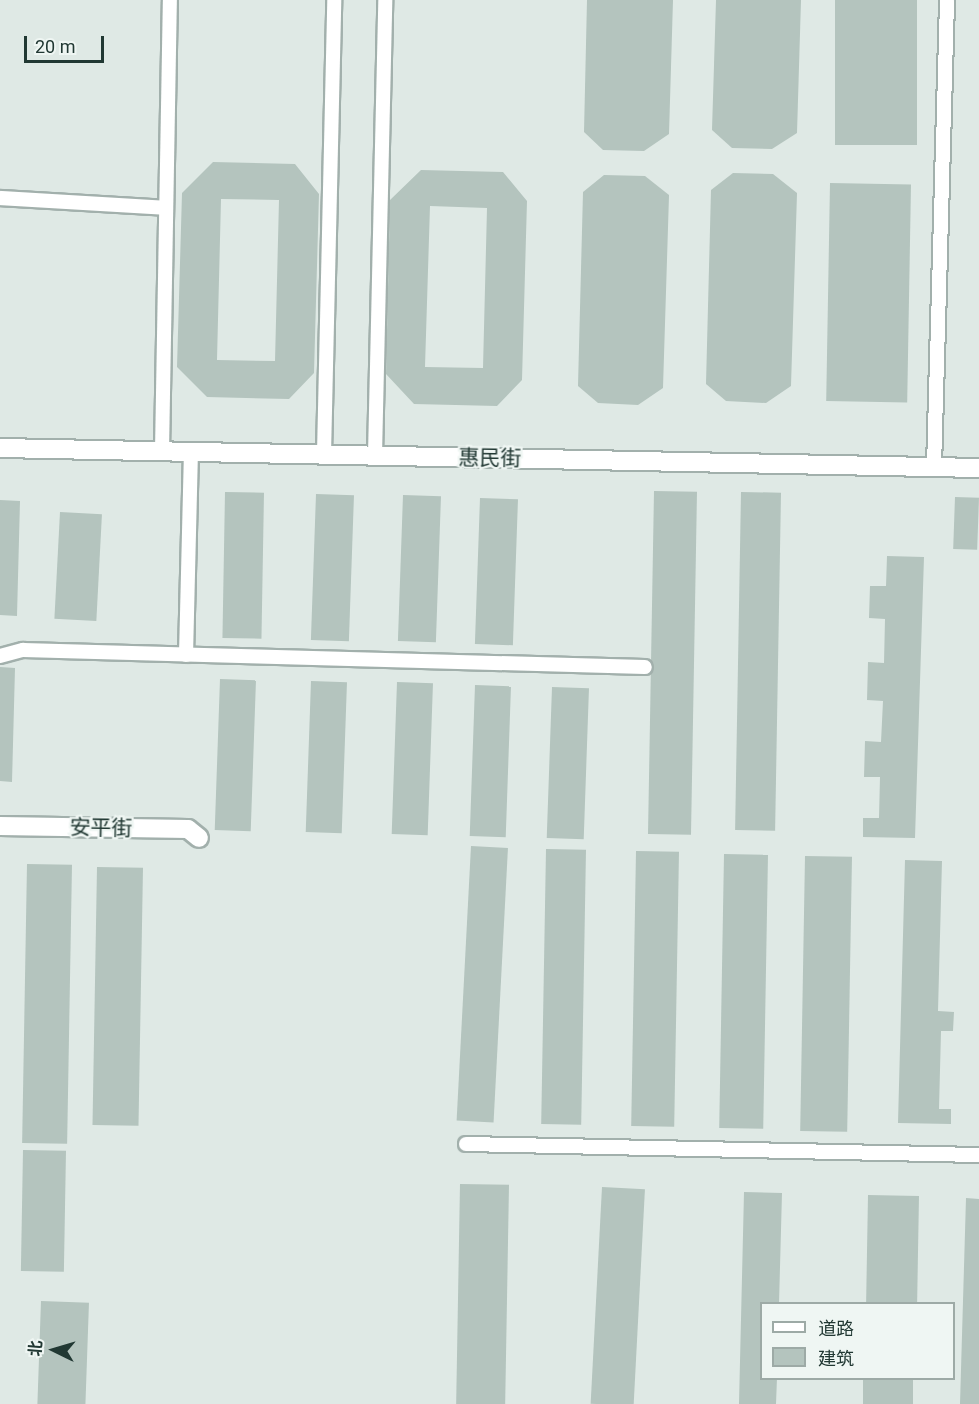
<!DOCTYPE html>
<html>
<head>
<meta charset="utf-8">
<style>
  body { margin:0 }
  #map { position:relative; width:979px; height:1404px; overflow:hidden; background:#dfe9e5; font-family:Roboto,"Noto Sans SC",sans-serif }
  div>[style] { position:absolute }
  .building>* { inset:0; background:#b4c4be; transform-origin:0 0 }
  .roads { filter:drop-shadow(2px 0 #a2b0ac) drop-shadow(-2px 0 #a2b0ac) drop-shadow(0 2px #a2b0ac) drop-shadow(0 -2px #a2b0ac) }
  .service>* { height:14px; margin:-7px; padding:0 7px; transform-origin:7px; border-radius:7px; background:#fff }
  .minor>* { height:18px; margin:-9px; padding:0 9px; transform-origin:9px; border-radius:9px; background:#fff }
  .tertiary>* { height:18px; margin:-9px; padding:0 9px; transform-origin:9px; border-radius:9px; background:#fff }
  span { translate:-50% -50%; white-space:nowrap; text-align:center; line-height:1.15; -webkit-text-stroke:4.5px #eff6f3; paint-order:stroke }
  .street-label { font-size:21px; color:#213833 }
  .legend { position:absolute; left:760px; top:1302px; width:195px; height:78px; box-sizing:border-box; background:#eff6f3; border:2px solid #9daaa6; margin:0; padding:8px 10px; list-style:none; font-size:18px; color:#213833 }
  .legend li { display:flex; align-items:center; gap:12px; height:30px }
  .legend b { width:30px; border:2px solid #9daaa6 }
  .north { position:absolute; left:24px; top:1320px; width:60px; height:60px; -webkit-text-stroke:4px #eff6f3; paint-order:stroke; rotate:275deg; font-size:16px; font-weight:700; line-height:24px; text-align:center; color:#213833 }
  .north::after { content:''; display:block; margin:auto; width:21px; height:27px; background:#213833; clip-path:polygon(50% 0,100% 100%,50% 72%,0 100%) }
  .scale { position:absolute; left:24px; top:36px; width:80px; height:27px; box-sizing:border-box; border:3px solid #213833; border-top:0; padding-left:8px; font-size:18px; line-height:21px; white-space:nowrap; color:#213833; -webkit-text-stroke:4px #eff6f3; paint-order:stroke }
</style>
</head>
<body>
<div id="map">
  <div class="building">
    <i style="clip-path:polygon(587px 0,673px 0,669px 134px,644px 151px,603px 150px,584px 132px)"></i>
    <i style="clip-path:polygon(716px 0,801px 0,797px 133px,772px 149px,732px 148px,712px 130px)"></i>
    <i style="left:835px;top:0;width:82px;height:145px"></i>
    <i style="clip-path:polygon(evenodd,213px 162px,295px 164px,319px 194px,314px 373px,289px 399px,207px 397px,177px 367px,182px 193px,213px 162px,221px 199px,279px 200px,275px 361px,217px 360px,221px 199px)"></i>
    <i style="clip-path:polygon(evenodd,421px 170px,503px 172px,527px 201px,522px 380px,497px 406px,414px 404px,386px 374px,390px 200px,421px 170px,430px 206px,487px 208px,483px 368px,425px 367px,430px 206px)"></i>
    <i style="clip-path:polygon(733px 173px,773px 174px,797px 193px,791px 386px,766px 403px,726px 401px,706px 384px,711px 190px)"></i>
    <i style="clip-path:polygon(604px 175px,645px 176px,669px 195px,663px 388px,638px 405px,598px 403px,578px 386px,583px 192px)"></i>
    <i style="left:830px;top:183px;width:81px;height:218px;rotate:1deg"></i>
    <i style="left:654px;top:491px;width:43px;height:343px;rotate:1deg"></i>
    <i style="left:225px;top:492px;width:39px;height:146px;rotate:1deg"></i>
    <i style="left:741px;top:492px;width:40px;height:338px;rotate:1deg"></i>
    <i style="left:316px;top:494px;width:38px;height:146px;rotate:2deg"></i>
    <i style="left:403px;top:495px;width:38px;height:146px;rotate:2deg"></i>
    <i style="left:955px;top:497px;width:24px;height:52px;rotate:2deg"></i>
    <i style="left:480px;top:498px;width:38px;height:146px;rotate:2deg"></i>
    <i style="clip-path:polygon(0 500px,20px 501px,17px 616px,0 615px)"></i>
    <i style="left:60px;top:512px;width:42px;height:107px;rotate:3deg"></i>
    <i style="clip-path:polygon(887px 556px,924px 557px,915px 838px,863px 837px,863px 818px,879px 818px,880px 777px,864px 777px,865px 741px,881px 742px,883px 701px,867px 700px,868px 662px,884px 663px,885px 619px,869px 618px,870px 586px,886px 586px)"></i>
    <i style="clip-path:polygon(0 667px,15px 668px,12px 782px,0 781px)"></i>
    <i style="left:220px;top:679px;width:36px;height:151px;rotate:2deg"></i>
    <i style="left:311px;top:681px;width:36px;height:151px;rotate:2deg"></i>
    <i style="left:397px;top:682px;width:36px;height:152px;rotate:2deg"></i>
    <i style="left:475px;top:685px;width:36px;height:151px;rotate:2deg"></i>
    <i style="left:552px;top:687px;width:37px;height:151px;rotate:2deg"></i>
    <i style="left:471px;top:846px;width:37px;height:275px;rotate:3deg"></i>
    <i style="left:546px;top:849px;width:40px;height:275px;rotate:1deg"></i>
    <i style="left:636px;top:851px;width:43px;height:275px;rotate:1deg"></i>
    <i style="left:724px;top:854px;width:44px;height:274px;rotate:1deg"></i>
    <i style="left:805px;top:856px;width:47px;height:275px;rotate:1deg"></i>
    <i style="clip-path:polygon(905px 860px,942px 861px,938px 1011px,954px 1012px,953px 1031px,941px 1031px,939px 1109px,951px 1109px,951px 1124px,898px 1123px)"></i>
    <i style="left:27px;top:864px;width:45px;height:279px;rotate:1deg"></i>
    <i style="left:97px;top:867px;width:46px;height:258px;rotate:1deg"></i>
    <i style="left:23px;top:1150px;width:43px;height:121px;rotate:1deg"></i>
    <i style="left:460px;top:1184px;width:49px;height:220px;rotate:1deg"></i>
    <i style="left:602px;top:1187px;width:43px;height:217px;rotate:3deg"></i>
    <i style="clip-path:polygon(744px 1192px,782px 1193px,779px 1304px,762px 1304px,762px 1378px,777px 1378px,776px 1404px,739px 1404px)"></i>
    <i style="left:868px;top:1195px;width:51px;height:109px;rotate:1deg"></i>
    <i style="clip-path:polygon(966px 1198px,979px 1199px,979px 1404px,960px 1404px)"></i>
    <i style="left:41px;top:1301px;width:48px;height:103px;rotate:2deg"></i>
    <i style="left:863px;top:1378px;width:50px;height:26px"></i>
  </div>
  <div class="roads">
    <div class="service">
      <i style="left:0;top:198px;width:166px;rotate:3.4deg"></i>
      <i style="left:162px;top:451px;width:451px;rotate:-89deg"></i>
      <i style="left:324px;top:454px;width:454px;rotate:-88.7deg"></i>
      <i style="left:375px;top:455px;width:455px;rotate:-88.7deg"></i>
      <i style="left:934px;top:467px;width:467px;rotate:-88.4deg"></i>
      <i style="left:186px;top:655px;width:204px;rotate:-88.6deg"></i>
      <i style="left:0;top:656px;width:24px;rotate:-15deg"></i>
      <i style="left:23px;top:650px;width:622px;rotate:1.57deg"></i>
      <i style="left:466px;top:1144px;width:513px;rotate:1.23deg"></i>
    </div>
    <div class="minor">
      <i style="left:0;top:826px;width:188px;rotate:0.9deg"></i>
      <i style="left:188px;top:829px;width:14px;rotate:39deg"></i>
    </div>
    <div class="tertiary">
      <i style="left:0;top:448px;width:979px;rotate:1.17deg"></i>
    </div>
  </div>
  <div class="street-label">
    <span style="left:490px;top:458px;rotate:1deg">惠民街</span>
    <span style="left:101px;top:828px;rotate:1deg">安平街</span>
  </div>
  <ul class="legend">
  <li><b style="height:8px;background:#fff"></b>道路</li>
  <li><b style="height:16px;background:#b4c4be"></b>建筑</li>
  </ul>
  <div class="north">北</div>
  <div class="scale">20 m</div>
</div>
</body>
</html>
